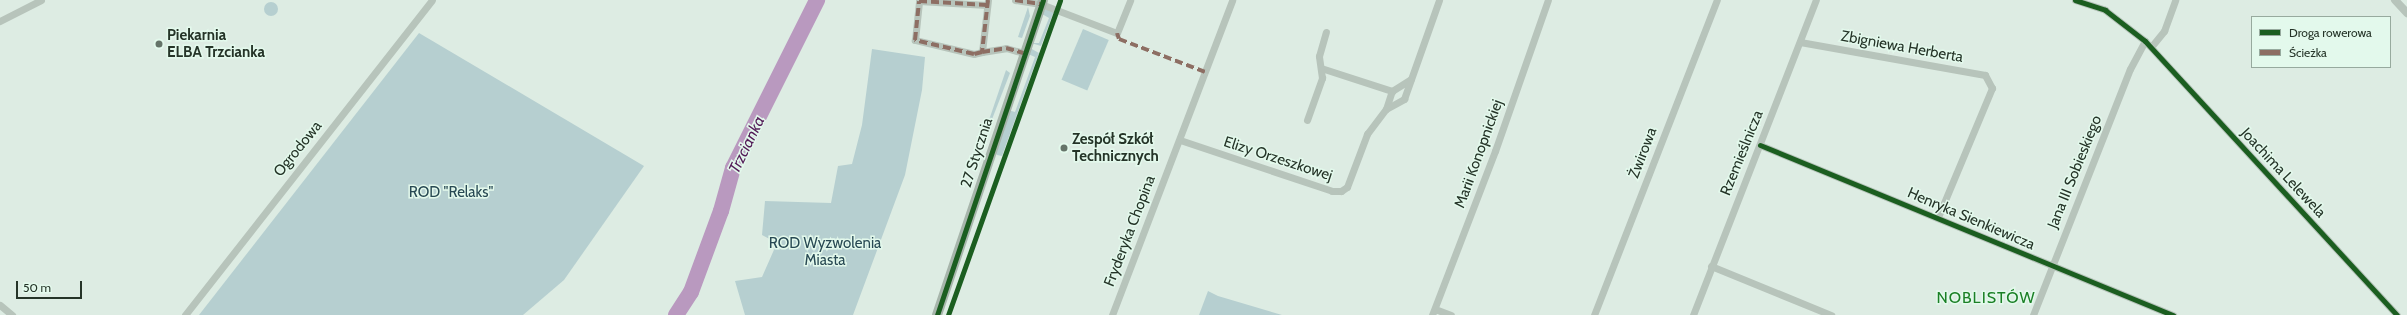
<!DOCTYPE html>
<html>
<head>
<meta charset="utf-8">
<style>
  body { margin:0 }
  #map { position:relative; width:2407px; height:315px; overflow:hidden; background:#ddece3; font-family:Cabin,sans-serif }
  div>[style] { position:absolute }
  .green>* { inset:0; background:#b6cfd0; transform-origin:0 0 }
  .round { border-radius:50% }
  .river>* { height:16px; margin:-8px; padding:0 8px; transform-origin:8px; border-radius:8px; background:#b999bf }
  .minor>* { height:7px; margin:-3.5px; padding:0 3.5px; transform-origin:3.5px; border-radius:3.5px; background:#b7c4bb }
  .tertiary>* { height:8px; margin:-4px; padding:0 4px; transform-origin:4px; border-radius:4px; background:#b7c4bb }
  .secondary>* { height:10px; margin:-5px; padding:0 5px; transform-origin:5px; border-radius:5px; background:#a7b5ab }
  .quiet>* { height:4px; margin-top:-2px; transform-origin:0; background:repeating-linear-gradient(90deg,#8d6e63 0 8px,transparent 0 12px) }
  .cycleway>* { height:5px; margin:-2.5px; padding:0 2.5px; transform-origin:2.5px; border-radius:2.5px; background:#1b5e20 }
  .dots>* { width:11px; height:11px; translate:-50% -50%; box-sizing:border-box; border:2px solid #e3f9ec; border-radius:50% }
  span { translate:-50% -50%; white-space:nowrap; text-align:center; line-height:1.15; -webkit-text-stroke:3px #e3f9ec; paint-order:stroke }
  .poi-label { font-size:15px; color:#253428; font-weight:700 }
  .left { translate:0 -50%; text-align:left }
  .street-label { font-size:15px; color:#253428 }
  .park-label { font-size:15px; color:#284953 }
  .water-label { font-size:16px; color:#531a57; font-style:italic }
  .neighbourhood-label { font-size:16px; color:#1b8026; letter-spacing:1px }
  .legend { position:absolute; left:2251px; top:16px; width:140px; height:52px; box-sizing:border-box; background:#e3f9ec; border:1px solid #97aa9e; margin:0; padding:5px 7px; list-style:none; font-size:12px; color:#253428 }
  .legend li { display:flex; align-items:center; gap:8px; height:20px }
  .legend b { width:20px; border:1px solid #97aa9e }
  .scale { position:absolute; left:16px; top:281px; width:66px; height:18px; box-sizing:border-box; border:2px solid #253428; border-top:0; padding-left:5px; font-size:12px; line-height:14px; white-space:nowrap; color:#253428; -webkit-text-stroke:3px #e3f9ec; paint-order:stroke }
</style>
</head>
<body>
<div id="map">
  <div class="green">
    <i class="round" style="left:264px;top:2px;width:14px;height:14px"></i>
    <i style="clip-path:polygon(1028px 7px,1030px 16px,1022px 38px,1018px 37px)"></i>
    <i style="clip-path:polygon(1046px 9px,1054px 11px,1041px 46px,1031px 43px,1039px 43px,1049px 18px,1042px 14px)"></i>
    <i style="left:1083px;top:29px;width:28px;height:55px;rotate:23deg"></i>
    <i style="clip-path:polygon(419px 33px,644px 166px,564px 280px,523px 315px,199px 315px)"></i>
    <i style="clip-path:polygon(1030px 48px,1039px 53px,1002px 156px,997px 155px,995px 152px,1008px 110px,1015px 112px,1035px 57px,1028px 54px)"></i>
    <i style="clip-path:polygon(872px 49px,925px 57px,922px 90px,905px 175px,853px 315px,745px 315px,735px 281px,762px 277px,777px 243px,762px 235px,765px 201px,831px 203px,838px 166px,852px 164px,862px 125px)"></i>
    <i style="clip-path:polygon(1006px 70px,1010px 73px,989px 127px,987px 126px)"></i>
    <i style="clip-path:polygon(1208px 291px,1218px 296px,1282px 315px,1199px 315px)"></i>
  </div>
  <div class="river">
    <i style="left:676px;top:315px;width:27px;rotate:-57deg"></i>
    <i style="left:691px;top:292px;width:86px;rotate:-69.7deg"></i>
    <i style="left:721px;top:211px;width:45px;rotate:-74.4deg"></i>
    <i style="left:733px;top:168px;width:188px;rotate:-63.4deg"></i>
  </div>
  <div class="minor">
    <i style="left:988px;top:0;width:52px;rotate:96.6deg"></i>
    <i style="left:982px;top:52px;width:24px;rotate:-9deg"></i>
    <i style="left:1006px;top:48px;width:18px;rotate:16deg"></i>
    <i style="left:1015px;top:0;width:26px;rotate:9deg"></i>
    <i style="left:1041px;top:4px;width:81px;rotate:20.9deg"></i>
    <i style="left:1117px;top:33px;width:35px;rotate:-68deg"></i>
    <i style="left:2075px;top:0;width:32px;rotate:18deg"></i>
    <i style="left:2105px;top:10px;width:51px;rotate:37.8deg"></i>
    <i style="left:2145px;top:41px;width:372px;rotate:47.4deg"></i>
    <i style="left:0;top:21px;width:46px;rotate:-27.1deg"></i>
    <i style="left:1800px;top:42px;width:188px;rotate:10.1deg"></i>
    <i style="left:1985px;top:75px;width:15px;rotate:62deg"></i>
    <i style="left:1992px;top:88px;width:140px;rotate:112.7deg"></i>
    <i style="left:2151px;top:47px;width:21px;rotate:-51deg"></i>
    <i style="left:2164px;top:31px;width:33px;rotate:-70deg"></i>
    <i style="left:982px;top:52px;width:8px;rotate:166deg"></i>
    <i style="left:974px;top:54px;width:61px;rotate:-166.7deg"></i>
    <i style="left:915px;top:40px;width:39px;rotate:-84deg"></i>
    <i style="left:919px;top:1px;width:68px;rotate:3.4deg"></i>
    <i style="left:1321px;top:68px;width:75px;rotate:17.9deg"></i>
    <i style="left:1392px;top:91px;width:22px;rotate:-32deg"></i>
    <i style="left:1386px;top:109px;width:19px;rotate:-72deg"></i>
    <i style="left:1307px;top:120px;width:45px;rotate:-70.3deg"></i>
    <i style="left:1322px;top:78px;width:22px;rotate:-98deg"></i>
    <i style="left:1319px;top:56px;width:25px;rotate:-74deg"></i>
    <i style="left:1180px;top:140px;width:160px;rotate:18.5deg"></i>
    <i style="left:1332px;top:191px;width:9px"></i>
    <i style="left:1341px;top:191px;width:7px;rotate:-34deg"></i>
    <i style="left:1347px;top:187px;width:57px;rotate:-69.3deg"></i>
    <i style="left:1367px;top:134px;width:31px;rotate:-53deg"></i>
    <i style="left:1386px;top:109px;width:21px;rotate:-29deg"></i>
    <i style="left:1404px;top:99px;width:105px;rotate:-70.5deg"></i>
    <i style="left:1760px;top:145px;width:447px;rotate:22.4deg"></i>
    <i style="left:1711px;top:266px;width:130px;rotate:22.2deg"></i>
    <i style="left:0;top:305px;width:16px;rotate:40deg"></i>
    <i style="left:1435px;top:309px;width:17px;rotate:21deg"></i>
    <i style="left:185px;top:315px;width:400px;rotate:-51.9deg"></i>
    <i style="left:1112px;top:315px;width:337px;rotate:-69.1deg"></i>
    <i style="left:1432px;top:315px;width:176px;rotate:-69deg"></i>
    <i style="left:1495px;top:151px;width:160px;rotate:-70.7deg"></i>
    <i style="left:1594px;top:315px;width:338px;rotate:-68.7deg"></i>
    <i style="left:1693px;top:315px;width:338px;rotate:-68.7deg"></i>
    <i style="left:2033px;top:315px;width:264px;rotate:-68.5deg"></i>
    <i style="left:2130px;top:69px;width:32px;rotate:-62deg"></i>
  </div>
  <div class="tertiary">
    <i style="left:2395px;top:0;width:18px;rotate:47deg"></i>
  </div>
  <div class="secondary">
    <i style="left:937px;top:315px;width:332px;rotate:-71.4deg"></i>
  </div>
  <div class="quiet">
    <i style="left:988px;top:0;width:52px;rotate:96.6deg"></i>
    <i style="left:982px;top:52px;width:24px;rotate:-9deg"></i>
    <i style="left:1006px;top:48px;width:18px;rotate:16deg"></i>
    <i style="left:1015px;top:0;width:26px;rotate:9deg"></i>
    <i style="left:1117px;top:33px;width:6px;rotate:72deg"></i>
    <i style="left:1119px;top:39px;width:92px;rotate:21deg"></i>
    <i style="left:982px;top:52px;width:8px;rotate:166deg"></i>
    <i style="left:974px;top:54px;width:61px;rotate:-166.7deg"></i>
    <i style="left:915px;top:40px;width:39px;rotate:-84deg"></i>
    <i style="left:919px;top:1px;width:68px;rotate:3.4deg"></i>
  </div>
  <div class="cycleway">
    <i style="left:2075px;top:0;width:32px;rotate:18deg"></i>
    <i style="left:2105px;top:10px;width:51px;rotate:37.8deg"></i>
    <i style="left:2145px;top:41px;width:372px;rotate:47.4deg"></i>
    <i style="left:1760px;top:145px;width:447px;rotate:22.4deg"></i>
    <i style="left:937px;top:315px;width:332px;rotate:-71.4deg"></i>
    <i style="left:948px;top:315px;width:334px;rotate:-70.4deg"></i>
  </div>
  <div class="dots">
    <i style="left:159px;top:44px;background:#657469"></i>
    <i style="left:1064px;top:148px;background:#657469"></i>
  </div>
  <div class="poi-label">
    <span class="left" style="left:167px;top:44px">Piekarnia<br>ELBA Trzcianka</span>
    <span class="left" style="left:1072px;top:148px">Zespół Szkół<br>Technicznych</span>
  </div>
  <div class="street-label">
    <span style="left:1902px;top:47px;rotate:10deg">Zbigniewa Herberta</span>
    <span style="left:298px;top:149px;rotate:-51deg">Ogrodowa</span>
    <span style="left:977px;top:153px;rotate:-72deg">27 Stycznia</span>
    <span style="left:1643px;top:153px;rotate:-69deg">Żwirowa</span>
    <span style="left:1742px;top:153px;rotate:-68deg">Rzemieślnicza</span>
    <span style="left:1479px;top:154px;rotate:-70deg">Marii Konopnickiej</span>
    <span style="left:1278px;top:159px;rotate:18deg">Elizy Orzeszkowej</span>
    <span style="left:2075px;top:172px;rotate:-68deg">Jana III Sobieskiego</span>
    <span style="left:2283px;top:173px;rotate:47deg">Joachima Lelewela</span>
    <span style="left:1971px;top:219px;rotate:23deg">Henryka Sienkiewicza</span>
    <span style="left:1130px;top:231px;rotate:-69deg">Fryderyka Chopina</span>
  </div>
  <div class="park-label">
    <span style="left:451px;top:193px">ROD "Relaks"</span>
    <span style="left:825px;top:252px">ROD Wyzwolenia<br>Miasta</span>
  </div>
  <div class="water-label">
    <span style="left:747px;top:145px;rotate:-64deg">Trzcianka</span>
  </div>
  <div class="neighbourhood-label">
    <span style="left:1986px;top:298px">NOBLISTÓW</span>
  </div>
  <ul class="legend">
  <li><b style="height:5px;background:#1b5e20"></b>Droga rowerowa</li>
  <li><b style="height:5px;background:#8d6e63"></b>Ścieżka</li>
  </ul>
  <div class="scale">50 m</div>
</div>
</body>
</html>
